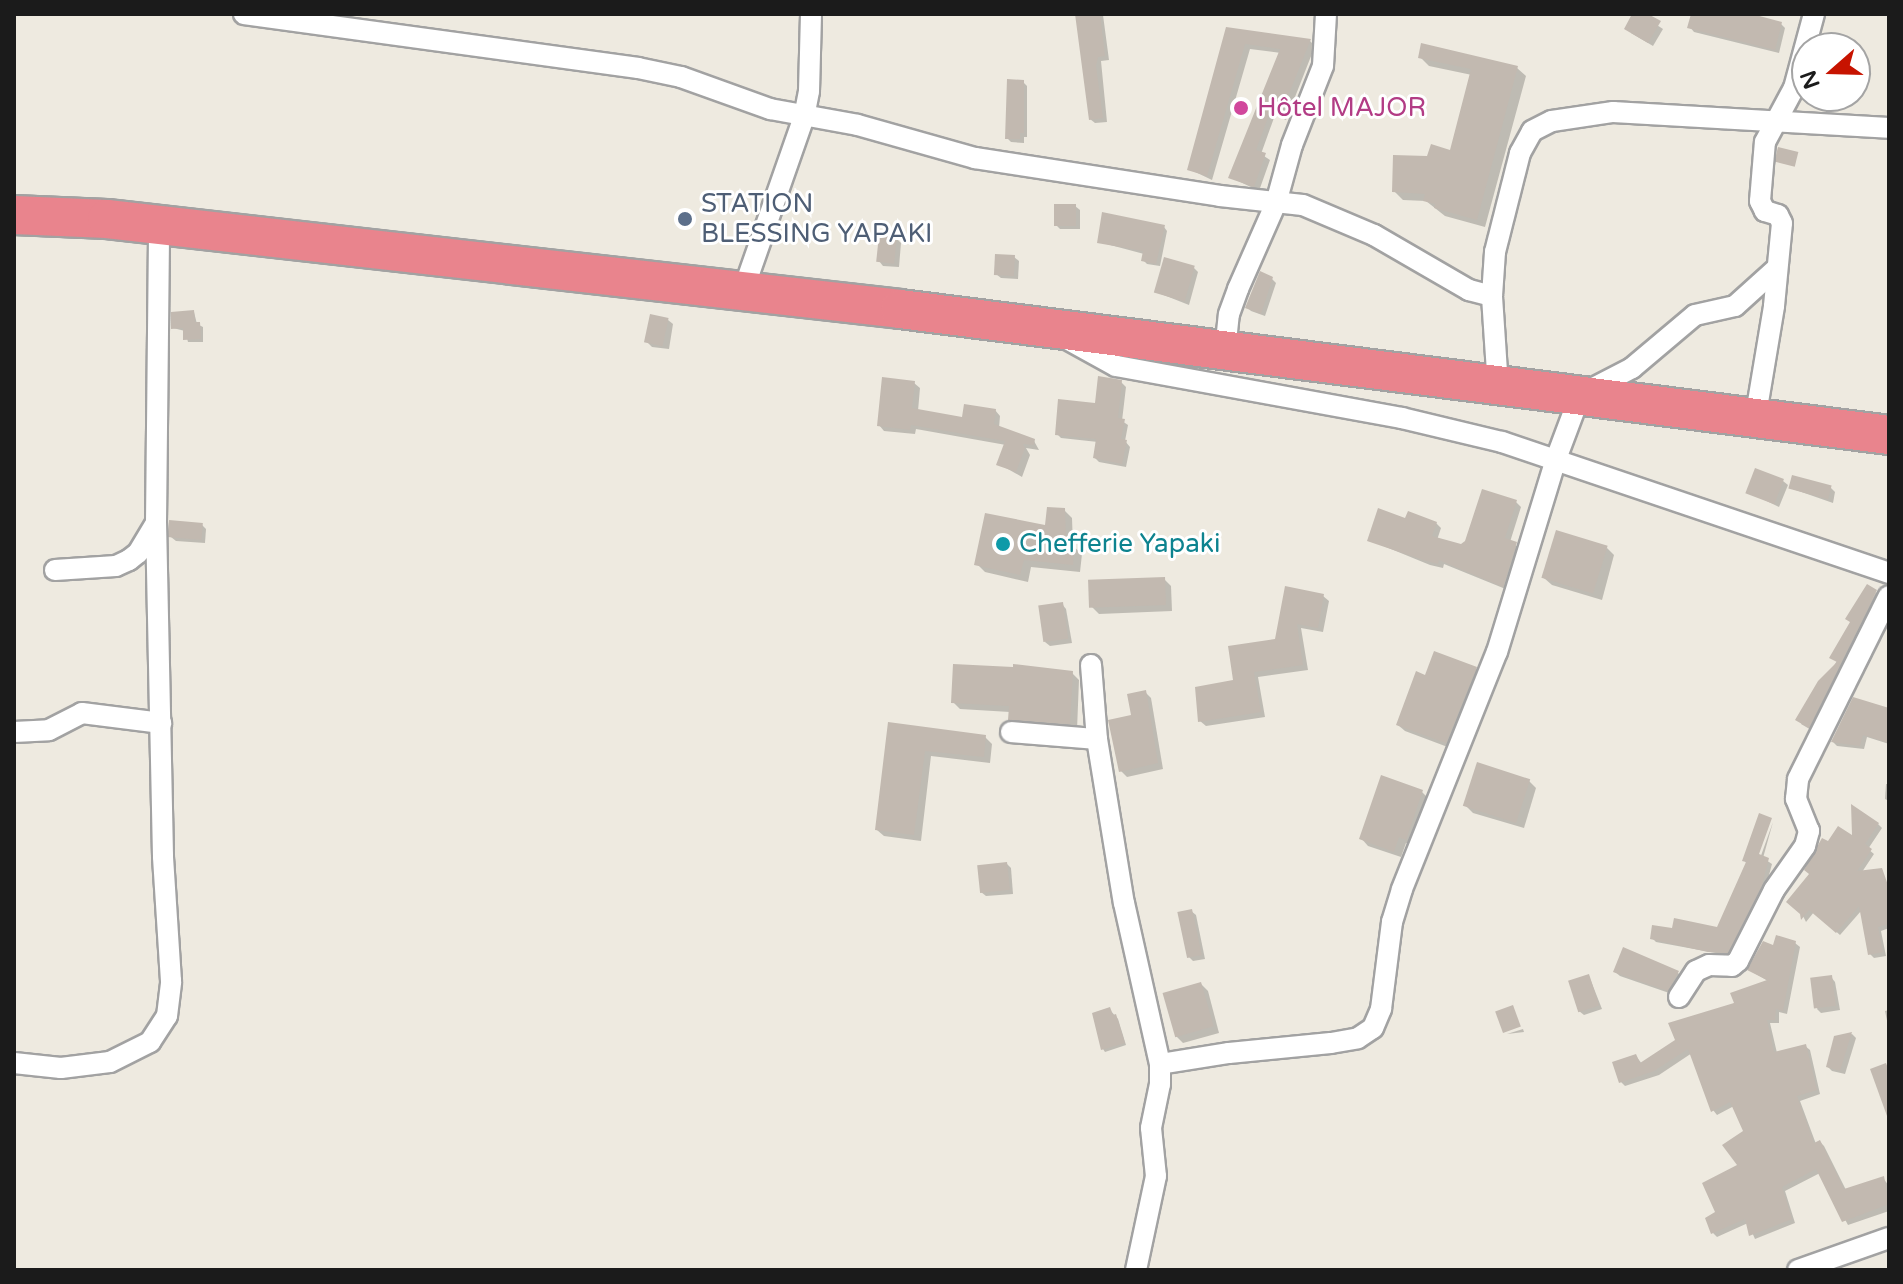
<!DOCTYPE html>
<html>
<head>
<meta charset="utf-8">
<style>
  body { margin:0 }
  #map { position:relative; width:1903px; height:1284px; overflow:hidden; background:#eeeae0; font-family:"Varela Round",sans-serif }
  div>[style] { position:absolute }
  .shadow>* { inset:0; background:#0003 }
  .building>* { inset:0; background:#c2b9b0; transform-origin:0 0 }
  .roads { filter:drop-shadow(2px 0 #a2a2a2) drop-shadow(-2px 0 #a2a2a2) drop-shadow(0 2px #a2a2a2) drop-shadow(0 -2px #a2a2a2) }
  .street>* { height:20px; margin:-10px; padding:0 10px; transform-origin:10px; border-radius:10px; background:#fff }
  .highway>* { height:38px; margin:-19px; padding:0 19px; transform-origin:19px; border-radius:19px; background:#e9848d }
  .dots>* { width:22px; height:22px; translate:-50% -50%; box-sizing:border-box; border:4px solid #fff; border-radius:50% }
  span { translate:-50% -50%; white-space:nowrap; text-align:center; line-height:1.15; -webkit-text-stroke:6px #fff; paint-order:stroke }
  .hotel-label { font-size:26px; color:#b23c85 }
  .left { translate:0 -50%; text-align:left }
  .service-label { font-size:26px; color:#4e5e75 }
  .culture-label { font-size:26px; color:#0d838f }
  .frame { position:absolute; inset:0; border:16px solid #1b1b1b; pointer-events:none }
  .north { position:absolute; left:1791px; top:32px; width:80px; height:80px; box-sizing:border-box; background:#fff; border:2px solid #a4a4a4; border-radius:50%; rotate:250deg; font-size:22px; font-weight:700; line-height:32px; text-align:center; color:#1b1b1b }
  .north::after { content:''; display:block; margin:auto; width:28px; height:36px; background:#c71300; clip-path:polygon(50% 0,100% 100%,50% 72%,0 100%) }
</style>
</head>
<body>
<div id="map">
  <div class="shadow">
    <i style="clip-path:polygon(1077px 14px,1103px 15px,1109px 60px,1101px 61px,1107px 122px,1095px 123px,1090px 119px)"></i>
    <i style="clip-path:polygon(1634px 14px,1640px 14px,1663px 29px,1653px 46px,1631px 33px)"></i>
    <i style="clip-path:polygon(1693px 14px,1745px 14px,1781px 24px,1785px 28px,1779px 53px,1694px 32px,1690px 27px)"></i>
    <i style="clip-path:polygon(1228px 29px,1310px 41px,1315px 46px,1286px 120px,1275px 115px,1261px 154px,1270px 160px,1259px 191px,1230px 177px,1281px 53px,1250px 49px,1212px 180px,1189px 169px)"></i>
    <i style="clip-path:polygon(1421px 58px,1517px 68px,1526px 76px,1485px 227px,1445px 216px,1426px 201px,1403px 200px,1394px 191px,1429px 158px,1451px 152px,1472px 75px,1429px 66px)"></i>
    <i style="clip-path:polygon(1023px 82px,1027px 86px,1027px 137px,1024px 137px,1024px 143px,1011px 142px,1007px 138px)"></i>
    <i style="clip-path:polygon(1075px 206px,1080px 210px,1080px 229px,1060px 229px,1056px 225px)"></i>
    <i style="clip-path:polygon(1164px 227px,1167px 231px,1160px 266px,1147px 264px,1143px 260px,1144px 254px,1099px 242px)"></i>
    <i style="clip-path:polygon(896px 238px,901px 243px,899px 267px,883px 266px,879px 261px)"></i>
    <i style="clip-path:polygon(1014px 257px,1019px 261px,1018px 279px,1001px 278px,996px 274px)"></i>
    <i style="clip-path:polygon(1194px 268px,1198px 272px,1189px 305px,1156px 292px)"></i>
    <i style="clip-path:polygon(1272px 279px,1276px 283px,1265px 316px,1251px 311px,1247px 307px)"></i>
    <i style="clip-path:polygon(194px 312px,197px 324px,203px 327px,203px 342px,188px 342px,185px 331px,173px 328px)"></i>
    <i style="clip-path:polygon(668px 320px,673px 324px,669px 349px,652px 347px,647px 342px)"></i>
    <i style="clip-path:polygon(1121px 382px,1126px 387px,1122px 421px,1128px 425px,1125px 441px,1130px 447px,1126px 467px,1099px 462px,1095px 458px,1098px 442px,1061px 438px,1057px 434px)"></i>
    <i style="clip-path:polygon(914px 383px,920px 388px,918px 411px,964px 419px,995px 410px,1000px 416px,999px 428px,1034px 441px,1039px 450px,1026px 448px,1030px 455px,1022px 477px,999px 464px,1006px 445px,916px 429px,915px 434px,884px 431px,879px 425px)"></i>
    <i style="clip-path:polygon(1783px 481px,1788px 485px,1779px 507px,1748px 492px)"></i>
    <i style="clip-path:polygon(1790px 488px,1831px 488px,1835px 492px,1833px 503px)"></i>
    <i style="clip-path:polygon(1516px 502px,1521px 507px,1510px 542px,1521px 549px,1508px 590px,1444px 564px,1443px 568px,1430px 565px,1369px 540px,1407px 521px,1436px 523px,1441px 528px,1437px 540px,1461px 547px)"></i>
    <i style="clip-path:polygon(1064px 510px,1072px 518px,1073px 546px,1082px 554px,1080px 572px,1031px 567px,1028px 582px,985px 572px,977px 564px,1047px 528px)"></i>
    <i style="clip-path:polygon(202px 525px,206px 529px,205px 543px,176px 541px,171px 537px)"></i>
    <i style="clip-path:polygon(1607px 548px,1614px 555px,1602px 600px,1552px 585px,1544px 578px)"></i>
    <i style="clip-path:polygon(1164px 579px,1171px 586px,1172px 611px,1099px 614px,1092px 607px)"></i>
    <i style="clip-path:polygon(1876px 592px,1880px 596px,1813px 731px,1801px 724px)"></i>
    <i style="clip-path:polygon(1323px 596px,1329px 601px,1323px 632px,1301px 628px,1308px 670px,1258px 677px,1265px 717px,1206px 726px,1200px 721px,1236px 682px)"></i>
    <i style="clip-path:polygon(1062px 604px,1066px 609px,1072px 643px,1050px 646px,1045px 642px)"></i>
    <i style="clip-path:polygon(1476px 668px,1482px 675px,1453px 749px,1405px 731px,1398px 725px)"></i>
    <i style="clip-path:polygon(1072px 673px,1079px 680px,1077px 730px,1017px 726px,1010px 719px,1010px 712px,960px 709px,953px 702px)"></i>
    <i style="clip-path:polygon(1145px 692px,1151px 698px,1163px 769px,1127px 777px,1121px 771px,1134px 717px)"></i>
    <i style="clip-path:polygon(1889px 710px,1889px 744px,1867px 737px,1864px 749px,1837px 746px,1833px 742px)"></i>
    <i style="clip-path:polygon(890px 724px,985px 737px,992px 744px,990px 763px,931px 756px,921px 841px,884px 836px,877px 830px)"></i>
    <i style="clip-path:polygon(1529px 781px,1536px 788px,1524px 828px,1473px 813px,1466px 806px)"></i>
    <i style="clip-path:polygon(1886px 784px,1889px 784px,1889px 801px,1885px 799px)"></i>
    <i style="clip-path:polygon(1422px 792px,1429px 799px,1413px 846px,1406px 843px,1401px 857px,1368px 846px,1361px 838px)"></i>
    <i style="clip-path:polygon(1773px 822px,1763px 858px,1772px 864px,1765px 890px,1732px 956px,1656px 942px,1652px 938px,1673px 930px,1718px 929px,1747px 864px,1744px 860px,1758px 864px)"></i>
    <i style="clip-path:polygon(1878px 824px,1882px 828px,1868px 849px,1874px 854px,1862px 872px,1881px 870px,1889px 889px,1889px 928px,1881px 931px,1886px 956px,1874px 958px,1870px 954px,1861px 911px,1840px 935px,1814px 912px,1806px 922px,1802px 914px,1811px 875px,1829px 844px,1854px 839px)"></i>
    <i style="clip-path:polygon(1007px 864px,1011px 868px,1013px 894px,986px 896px,981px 892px)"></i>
    <i style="clip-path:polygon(1191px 911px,1196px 915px,1205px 959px,1193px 961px,1189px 957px)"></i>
    <i style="clip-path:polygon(1795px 943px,1800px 947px,1787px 1014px,1779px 1012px,1779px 1023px,1770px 1023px,1777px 1053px,1805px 1046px,1810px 1050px,1820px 1094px,1800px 1101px,1816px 1144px,1820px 1142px,1824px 1146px,1846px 1190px,1883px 1178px,1889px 1186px,1889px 1211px,1848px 1225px,1820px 1173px,1785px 1191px,1795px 1223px,1755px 1239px,1748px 1223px,1717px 1237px,1713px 1233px,1717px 1212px,1740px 1165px,1745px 1132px,1734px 1106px,1717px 1115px,1713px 1110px,1692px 1053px,1659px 1075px,1625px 1086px,1621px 1082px,1636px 1056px,1642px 1064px,1768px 981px,1749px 970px,1775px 947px)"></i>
    <i style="clip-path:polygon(1624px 950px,1678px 973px,1682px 977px,1672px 994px,1620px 976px,1615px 972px)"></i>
    <i style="clip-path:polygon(1589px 976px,1602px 1009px,1584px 1015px,1579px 1011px)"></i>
    <i style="clip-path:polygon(1831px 977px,1835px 982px,1840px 1010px,1821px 1013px,1817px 1009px)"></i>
    <i style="clip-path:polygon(1201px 984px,1208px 991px,1219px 1033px,1183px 1043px,1176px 1036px)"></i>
    <i style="clip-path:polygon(1109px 1009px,1118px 1019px,1126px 1045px,1105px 1052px,1103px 1049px)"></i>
    <i style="clip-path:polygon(1889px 1010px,1889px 1030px,1885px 1011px)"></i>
    <i style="clip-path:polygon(1523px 1029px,1524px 1032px,1507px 1034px)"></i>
    <i style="clip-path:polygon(1852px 1034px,1856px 1038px,1845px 1074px,1832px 1071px,1828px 1067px,1835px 1038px)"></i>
  </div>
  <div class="building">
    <i style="clip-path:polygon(1075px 14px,1100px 14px,1105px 56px,1098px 57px,1096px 66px,1103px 118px,1089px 120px)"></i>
    <i style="clip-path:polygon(1632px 14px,1648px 14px,1661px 21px,1648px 43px,1624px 29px)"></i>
    <i style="clip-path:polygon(1691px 14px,1752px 14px,1782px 22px,1775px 50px,1687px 28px)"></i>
    <i style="clip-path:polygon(1226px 27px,1311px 39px,1280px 116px,1270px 112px,1256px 150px,1266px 153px,1254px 187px,1228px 178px,1280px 49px,1245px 44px,1207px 176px,1187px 170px)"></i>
    <i style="clip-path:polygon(1421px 43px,1518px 66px,1477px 220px,1434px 208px,1435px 204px,1423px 201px,1425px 194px,1392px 192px,1393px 155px,1427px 156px,1431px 144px,1450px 150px,1471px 69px,1418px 58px)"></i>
    <i style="clip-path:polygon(1007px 79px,1024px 80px,1024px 133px,1020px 133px,1020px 139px,1005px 139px)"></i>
    <i style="left:1778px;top:147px;width:21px;height:15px;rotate:14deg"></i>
    <i style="left:1054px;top:204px;width:22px;height:22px"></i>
    <i style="clip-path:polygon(1102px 212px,1165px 225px,1156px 264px,1141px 261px,1143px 251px,1097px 243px)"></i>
    <i style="left:879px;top:235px;width:18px;height:27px;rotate:6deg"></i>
    <i style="left:995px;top:254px;width:20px;height:21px;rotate:3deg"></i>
    <i style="left:1164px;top:257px;width:32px;height:37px;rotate:16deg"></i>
    <i style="clip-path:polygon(1260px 271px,1273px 277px,1261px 314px,1245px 308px)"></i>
    <i style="clip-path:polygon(194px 310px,195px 322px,200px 322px,201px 339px,183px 340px,183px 328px,171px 329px,171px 312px)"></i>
    <i style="left:650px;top:314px;width:19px;height:29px;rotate:12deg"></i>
    <i style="clip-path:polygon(1098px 376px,1122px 380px,1118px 418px,1125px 419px,1121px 439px,1127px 440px,1122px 464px,1093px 458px,1096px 439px,1055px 435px,1058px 399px,1095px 403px)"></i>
    <i style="clip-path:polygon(882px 377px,915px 381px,912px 408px,962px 417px,964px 404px,996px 409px,994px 424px,1035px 439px,1034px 445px,1023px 444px,1025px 448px,1016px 472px,996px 465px,1005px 441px,911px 425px,910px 430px,877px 426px)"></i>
    <i style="left:1755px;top:468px;width:31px;height:27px;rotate:21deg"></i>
    <i style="left:1792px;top:475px;width:41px;height:14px;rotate:15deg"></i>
    <i style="clip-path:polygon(1482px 489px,1517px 500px,1505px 538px,1517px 542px,1503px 587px,1439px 560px,1438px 564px,1423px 560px,1367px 541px,1378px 508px,1405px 518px,1408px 511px,1437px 522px,1432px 536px,1461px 544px,1465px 541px)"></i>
    <i style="clip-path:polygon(1047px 507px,1065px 508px,1066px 543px,1075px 544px,1073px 565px,1024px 560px,1020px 575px,974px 565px,985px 513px,1045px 525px)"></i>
    <i style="left:169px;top:520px;width:34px;height:17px;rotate:5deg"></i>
    <i style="left:1556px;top:530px;width:54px;height:50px;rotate:17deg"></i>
    <i style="left:1165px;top:577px;width:28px;height:77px;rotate:88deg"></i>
    <i style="clip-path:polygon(1867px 584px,1877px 590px,1809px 728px,1795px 720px,1818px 681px,1837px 662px,1829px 658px,1850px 622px,1845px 619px)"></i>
    <i style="clip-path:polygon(1285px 586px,1324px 594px,1318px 628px,1297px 624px,1303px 665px,1254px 672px,1261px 712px,1198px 722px,1195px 687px,1233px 680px,1228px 646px,1275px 639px)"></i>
    <i style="left:1063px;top:602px;width:37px;height:25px;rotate:82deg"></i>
    <i style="clip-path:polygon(1434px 651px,1477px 667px,1446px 743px,1396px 725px,1416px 671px,1425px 675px)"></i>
    <i style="clip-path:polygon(953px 664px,1013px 667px,1013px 664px,1073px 671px,1070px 724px,1008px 720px,1009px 706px,951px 703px)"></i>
    <i style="clip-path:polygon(1146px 690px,1158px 763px,1119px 772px,1108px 720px,1131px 715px,1127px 694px)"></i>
    <i style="clip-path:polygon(1853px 697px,1889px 708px,1889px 743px,1863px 735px,1860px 746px,1831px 742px)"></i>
    <i style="clip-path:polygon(888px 722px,986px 735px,984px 757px,925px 751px,914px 835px,875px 830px)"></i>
    <i style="left:1477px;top:762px;width:56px;height:46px;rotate:18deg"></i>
    <i style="clip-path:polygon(1381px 775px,1423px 790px,1406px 840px,1399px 837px,1394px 852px,1359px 839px)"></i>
    <i style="clip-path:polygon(1851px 804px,1879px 823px,1865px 844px,1872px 849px,1857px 871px,1882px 868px,1889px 888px,1889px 924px,1878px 927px,1883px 952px,1868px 955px,1859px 906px,1836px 933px,1809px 910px,1801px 920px,1800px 914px,1786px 902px,1809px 874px,1804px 870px,1822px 838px,1828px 841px,1838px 826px,1852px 835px)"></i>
    <i style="clip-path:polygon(1759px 813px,1772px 818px,1759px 854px,1769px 858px,1762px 885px,1728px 953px,1708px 952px,1650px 939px,1652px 925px,1672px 928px,1674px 918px,1717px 927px,1746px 862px,1742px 861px)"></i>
    <i style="left:1007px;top:862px;width:28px;height:30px;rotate:84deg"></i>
    <i style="left:1192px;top:909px;width:47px;height:15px;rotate:78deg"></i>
    <i style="clip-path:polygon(1776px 935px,1796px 941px,1783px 1011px,1776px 1009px,1775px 1020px,1767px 1020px,1774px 1052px,1806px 1044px,1817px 1090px,1797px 1096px,1814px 1143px,1820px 1140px,1844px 1189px,1884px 1176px,1889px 1204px,1842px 1222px,1816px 1169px,1782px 1187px,1792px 1219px,1749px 1236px,1745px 1219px,1711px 1234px,1705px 1218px,1715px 1212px,1702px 1183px,1737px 1165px,1722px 1145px,1743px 1131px,1730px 1102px,1711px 1112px,1688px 1049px,1654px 1071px,1619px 1083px,1612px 1062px,1636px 1054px,1640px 1063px,1675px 1040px,1668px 1023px,1734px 1003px,1730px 993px,1767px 980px,1747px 970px,1763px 941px,1773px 945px)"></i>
    <i style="clip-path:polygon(1623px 947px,1679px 971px,1668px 991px,1613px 972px)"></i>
    <i style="left:1589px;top:974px;width:33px;height:22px;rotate:72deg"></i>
    <i style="left:1832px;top:975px;width:31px;height:22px;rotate:83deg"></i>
    <i style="left:1201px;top:982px;width:46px;height:40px;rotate:74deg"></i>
    <i style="left:1513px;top:1005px;width:23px;height:19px;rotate:70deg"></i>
    <i style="clip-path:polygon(1110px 1007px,1113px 1015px,1116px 1014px,1125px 1043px,1101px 1050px,1092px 1013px)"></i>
    <i style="clip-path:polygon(1852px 1032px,1840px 1071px,1826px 1067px,1834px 1036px)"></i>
    <i style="clip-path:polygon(1886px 1063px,1889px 1071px,1887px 1116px,1870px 1069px)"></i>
  </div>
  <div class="roads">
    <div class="street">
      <i style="left:244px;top:14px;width:398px;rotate:7.8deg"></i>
      <i style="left:638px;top:68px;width:44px;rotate:11.8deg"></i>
      <i style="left:681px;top:77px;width:95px;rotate:19.8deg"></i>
      <i style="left:770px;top:109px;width:89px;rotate:10.3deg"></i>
      <i style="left:858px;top:125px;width:122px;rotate:15.8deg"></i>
      <i style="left:975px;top:158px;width:248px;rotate:8.8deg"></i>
      <i style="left:1220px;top:196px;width:83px;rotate:6.2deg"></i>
      <i style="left:1303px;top:205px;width:77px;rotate:22.9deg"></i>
      <i style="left:1374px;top:235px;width:110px;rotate:30.1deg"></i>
      <i style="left:1469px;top:290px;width:24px;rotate:15deg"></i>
      <i style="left:743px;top:291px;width:184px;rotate:-70.7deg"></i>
      <i style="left:804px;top:117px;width:26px;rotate:-79deg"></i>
      <i style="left:809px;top:91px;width:77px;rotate:-88.5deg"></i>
      <i style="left:1067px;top:339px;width:56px;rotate:28.9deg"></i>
      <i style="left:1116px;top:366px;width:291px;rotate:10.3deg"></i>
      <i style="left:1402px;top:418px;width:103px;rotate:13.5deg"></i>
      <i style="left:1502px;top:442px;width:409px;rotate:18.7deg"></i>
      <i style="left:1225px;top:351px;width:37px;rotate:-84deg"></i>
      <i style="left:1229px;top:314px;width:27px;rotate:-70deg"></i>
      <i style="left:1238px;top:289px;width:94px;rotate:-66.2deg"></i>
      <i style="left:1276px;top:203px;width:60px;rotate:-74.6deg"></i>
      <i style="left:1292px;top:145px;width:85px;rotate:-68.6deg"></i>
      <i style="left:1323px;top:66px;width:52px;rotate:-86.7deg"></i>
      <i style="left:1498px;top:387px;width:91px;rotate:-93.8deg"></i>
      <i style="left:1492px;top:296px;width:44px;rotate:-86.1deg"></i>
      <i style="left:1495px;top:252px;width:102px;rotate:-75.8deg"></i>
      <i style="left:1520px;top:153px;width:25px;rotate:-61deg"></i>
      <i style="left:1532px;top:131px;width:22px;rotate:-27deg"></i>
      <i style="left:1552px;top:121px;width:62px;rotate:-8.4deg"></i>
      <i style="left:1613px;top:112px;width:276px;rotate:3.3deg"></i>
      <i style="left:1755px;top:420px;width:116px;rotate:-80.5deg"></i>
      <i style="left:1774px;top:306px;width:83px;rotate:-84.5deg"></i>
      <i style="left:1782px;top:223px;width:9px;rotate:-117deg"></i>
      <i style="left:1778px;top:215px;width:14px;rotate:-163deg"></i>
      <i style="left:1765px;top:211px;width:11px;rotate:-117deg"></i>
      <i style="left:1760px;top:201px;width:59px;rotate:-85.2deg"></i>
      <i style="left:1765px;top:142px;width:61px;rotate:-61.8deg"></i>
      <i style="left:1794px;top:88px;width:77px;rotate:-74.9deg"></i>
      <i style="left:55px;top:570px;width:61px;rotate:-3.8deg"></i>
      <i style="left:116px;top:566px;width:14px;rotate:-25deg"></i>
      <i style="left:129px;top:560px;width:11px;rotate:-38deg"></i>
      <i style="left:138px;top:553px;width:35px;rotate:-59deg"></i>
      <i style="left:1091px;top:665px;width:74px;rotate:85.4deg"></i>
      <i style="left:1097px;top:739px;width:166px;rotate:80.7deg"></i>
      <i style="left:1124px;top:903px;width:165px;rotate:77.4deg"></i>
      <i style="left:1160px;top:1064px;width:20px;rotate:90deg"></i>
      <i style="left:1160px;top:1084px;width:45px;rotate:101.6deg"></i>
      <i style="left:1151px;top:1128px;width:48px;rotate:84.1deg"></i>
      <i style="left:1156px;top:1176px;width:96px;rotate:102deg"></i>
      <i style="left:14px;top:732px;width:35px;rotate:-3deg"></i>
      <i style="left:49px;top:730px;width:37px;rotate:-27deg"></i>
      <i style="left:82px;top:713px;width:80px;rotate:7.2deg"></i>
      <i style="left:1011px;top:732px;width:86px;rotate:4.7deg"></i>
      <i style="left:1679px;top:997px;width:31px;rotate:-57deg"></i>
      <i style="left:1696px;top:971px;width:14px;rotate:-25deg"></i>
      <i style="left:1709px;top:965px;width:23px;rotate:2deg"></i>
      <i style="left:1732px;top:966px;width:8px;rotate:-40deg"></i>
      <i style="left:1738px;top:961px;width:80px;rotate:-63.1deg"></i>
      <i style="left:1774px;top:890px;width:54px;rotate:-54.8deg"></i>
      <i style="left:1805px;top:846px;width:16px;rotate:-75deg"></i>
      <i style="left:1809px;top:831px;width:35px;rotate:-112deg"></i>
      <i style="left:1796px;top:799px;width:20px;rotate:-84deg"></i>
      <i style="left:1798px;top:779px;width:204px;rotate:-63.6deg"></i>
      <i style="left:14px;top:1063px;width:47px;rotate:6.1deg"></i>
      <i style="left:61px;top:1068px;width:49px;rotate:-7deg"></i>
      <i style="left:110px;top:1062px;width:45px;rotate:-26.6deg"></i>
      <i style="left:150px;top:1042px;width:31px;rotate:-57deg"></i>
      <i style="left:167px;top:1016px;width:35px;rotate:-83deg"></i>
      <i style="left:171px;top:981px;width:125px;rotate:-93.7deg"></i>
      <i style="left:163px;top:856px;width:333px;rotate:-91.2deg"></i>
      <i style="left:156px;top:523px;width:299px;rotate:-89.4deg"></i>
      <i style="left:1160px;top:1064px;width:70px;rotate:-9.1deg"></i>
      <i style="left:1229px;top:1053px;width:102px;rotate:-5.6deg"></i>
      <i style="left:1331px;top:1043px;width:27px;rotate:-10deg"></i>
      <i style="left:1358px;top:1038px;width:18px;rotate:-34deg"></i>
      <i style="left:1373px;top:1028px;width:21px;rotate:-67deg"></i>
      <i style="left:1381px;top:1009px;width:88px;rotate:-82.8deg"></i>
      <i style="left:1392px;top:922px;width:34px;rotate:-73deg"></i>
      <i style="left:1402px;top:889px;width:255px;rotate:-68.2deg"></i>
      <i style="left:1497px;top:652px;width:202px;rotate:-73deg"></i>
      <i style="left:1556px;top:459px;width:68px;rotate:-69.4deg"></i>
      <i style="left:1580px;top:395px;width:59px;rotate:-27.4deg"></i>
      <i style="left:1632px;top:368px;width:82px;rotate:-40.1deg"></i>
      <i style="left:1695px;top:315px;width:41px;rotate:-12.7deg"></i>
      <i style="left:1735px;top:306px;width:55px;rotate:-42.1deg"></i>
      <i style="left:1798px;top:1270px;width:96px;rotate:-19.4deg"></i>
    </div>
    <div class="highway">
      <i style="left:14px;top:215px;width:93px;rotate:2.5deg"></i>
      <i style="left:107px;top:219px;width:798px;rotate:6.47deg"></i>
      <i style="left:900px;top:309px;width:997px;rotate:7.26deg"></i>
    </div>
  </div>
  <div class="dots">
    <i style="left:1241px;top:108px;background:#d1479c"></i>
    <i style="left:685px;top:219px;background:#5c6f8a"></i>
    <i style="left:1003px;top:544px;background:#0f9aa8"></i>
  </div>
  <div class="hotel-label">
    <span class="left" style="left:1257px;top:108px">Hôtel MAJOR</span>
  </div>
  <div class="service-label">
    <span class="left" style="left:701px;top:219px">STATION<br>BLESSING YAPAKI</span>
  </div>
  <div class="culture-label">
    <span class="left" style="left:1019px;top:544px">Chefferie Yapaki</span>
  </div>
  <div class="frame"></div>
  <div class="north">N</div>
</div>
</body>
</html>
